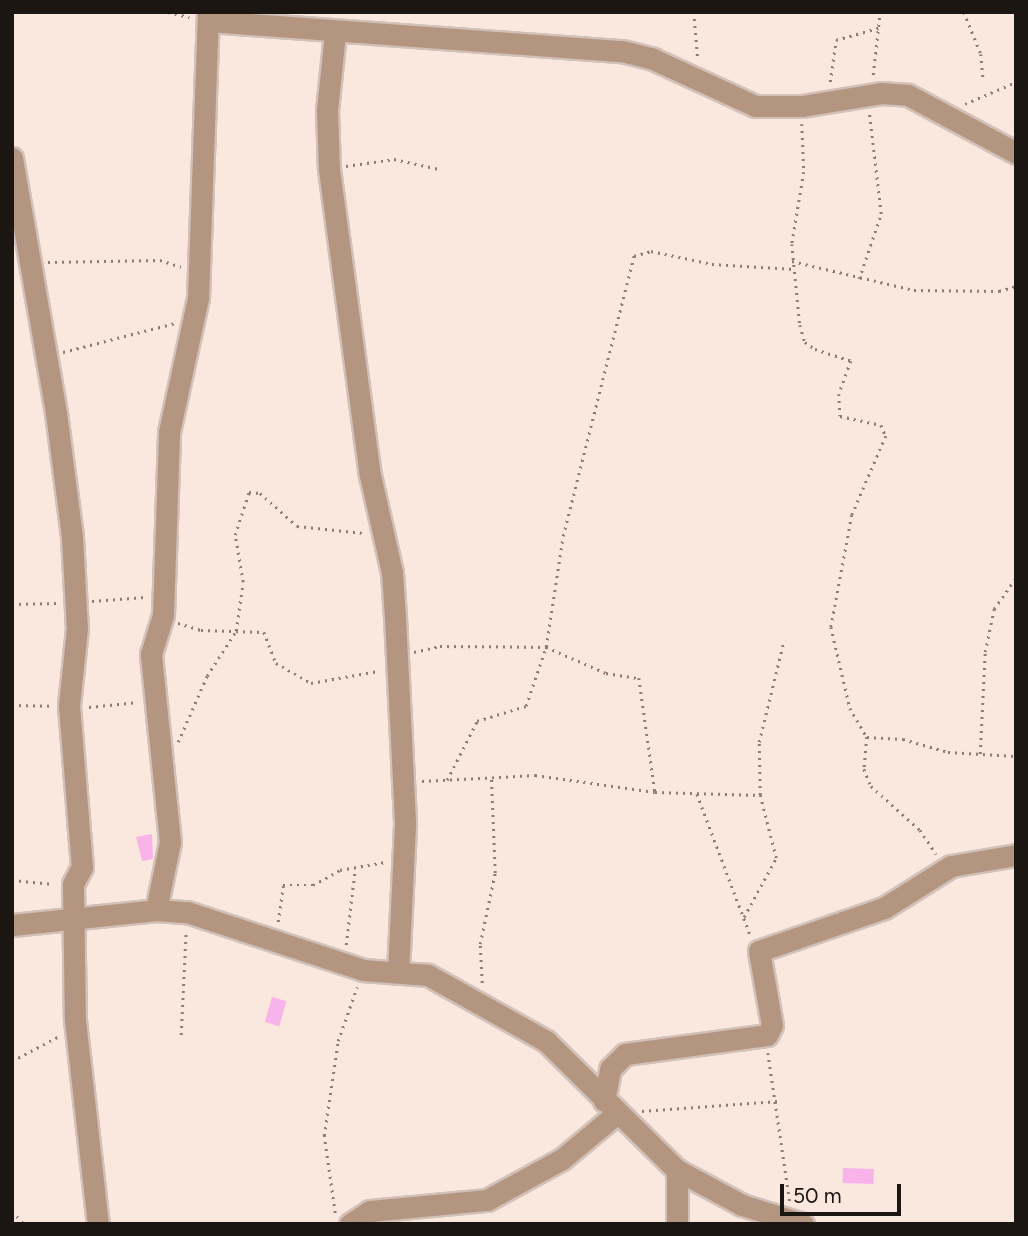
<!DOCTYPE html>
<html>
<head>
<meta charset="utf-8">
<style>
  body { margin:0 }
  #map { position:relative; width:1028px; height:1236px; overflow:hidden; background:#fae7de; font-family:Figtree,sans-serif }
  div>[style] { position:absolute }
  .building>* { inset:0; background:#f8b3ea; transform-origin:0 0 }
  .path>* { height:2.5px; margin-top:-1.25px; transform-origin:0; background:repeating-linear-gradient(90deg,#8a7e78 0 2px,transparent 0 7px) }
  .roads { filter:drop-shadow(2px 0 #d2c1b9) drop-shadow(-2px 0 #d2c1b9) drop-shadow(0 2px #d2c1b9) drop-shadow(0 -2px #d2c1b9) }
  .minor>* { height:21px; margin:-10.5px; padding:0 10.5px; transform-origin:10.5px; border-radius:10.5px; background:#b49580 }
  span { translate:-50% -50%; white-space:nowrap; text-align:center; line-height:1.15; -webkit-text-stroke:5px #fae7de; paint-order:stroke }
  .frame { position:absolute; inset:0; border:14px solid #1c1613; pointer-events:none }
  .scale { position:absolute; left:780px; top:1184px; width:121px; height:32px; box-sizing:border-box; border:4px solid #1c1613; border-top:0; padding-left:9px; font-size:21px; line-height:24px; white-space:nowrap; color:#1c1613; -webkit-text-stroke:5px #fae7de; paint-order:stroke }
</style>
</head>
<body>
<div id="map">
  <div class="building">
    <i style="clip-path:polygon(152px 834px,153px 859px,142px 861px,136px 837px)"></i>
    <i style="left:272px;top:997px;width:15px;height:26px;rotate:16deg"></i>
    <i style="left:843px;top:1168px;width:31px;height:15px;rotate:2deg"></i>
  </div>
  <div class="path">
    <i style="left:168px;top:12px;width:22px;rotate:13deg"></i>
    <i style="left:694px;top:12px;width:48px;rotate:85.2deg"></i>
    <i style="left:964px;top:12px;width:45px;rotate:68deg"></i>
    <i style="left:981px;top:54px;width:24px;rotate:85deg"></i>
    <i style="left:873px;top:75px;width:63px;rotate:-83.7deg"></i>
    <i style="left:830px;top:82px;width:42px;rotate:-81.9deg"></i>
    <i style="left:836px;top:40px;width:47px;rotate:-16.1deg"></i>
    <i style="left:965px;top:104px;width:56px;rotate:-23.3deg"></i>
    <i style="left:802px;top:124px;width:48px;rotate:87.6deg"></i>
    <i style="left:804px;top:172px;width:73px;rotate:99.5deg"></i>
    <i style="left:792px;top:244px;width:81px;rotate:84.4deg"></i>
    <i style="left:800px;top:325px;width:18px;rotate:74deg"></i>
    <i style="left:805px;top:342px;width:12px;rotate:35deg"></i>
    <i style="left:815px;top:349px;width:38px;rotate:18deg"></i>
    <i style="left:851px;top:361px;width:35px;rotate:110deg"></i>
    <i style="left:839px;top:394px;width:22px;rotate:87deg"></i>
    <i style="left:840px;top:416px;width:42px;rotate:12.4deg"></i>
    <i style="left:881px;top:425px;width:12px;rotate:66deg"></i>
    <i style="left:886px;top:436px;width:86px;rotate:113.3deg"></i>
    <i style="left:852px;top:515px;width:114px;rotate:100.6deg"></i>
    <i style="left:831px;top:627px;width:83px;rotate:76.8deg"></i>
    <i style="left:850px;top:708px;width:34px;rotate:60deg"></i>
    <i style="left:867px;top:737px;width:32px;rotate:95deg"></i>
    <i style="left:864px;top:769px;width:18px;rotate:68deg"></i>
    <i style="left:871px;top:786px;width:66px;rotate:41.9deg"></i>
    <i style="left:920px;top:830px;width:29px;rotate:56deg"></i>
    <i style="left:346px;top:166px;width:49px;rotate:-8.3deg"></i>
    <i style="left:394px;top:159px;width:46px;rotate:12.5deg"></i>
    <i style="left:792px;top:261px;width:125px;rotate:13.4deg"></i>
    <i style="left:914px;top:290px;width:85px;rotate:0.7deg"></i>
    <i style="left:999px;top:291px;width:18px;rotate:-16deg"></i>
    <i style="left:48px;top:262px;width:112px;rotate:-1deg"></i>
    <i style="left:160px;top:260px;width:22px;rotate:18deg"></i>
    <i style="left:859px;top:279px;width:69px;rotate:-71.3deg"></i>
    <i style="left:881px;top:214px;width:103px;rotate:-96.7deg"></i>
    <i style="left:63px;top:352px;width:116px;rotate:-14.5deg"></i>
    <i style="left:92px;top:601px;width:53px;rotate:-4.3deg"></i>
    <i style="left:12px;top:604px;width:46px;rotate:-1.2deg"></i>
    <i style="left:178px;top:623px;width:24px;rotate:17deg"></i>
    <i style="left:201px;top:630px;width:63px;rotate:1.8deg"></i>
    <i style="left:264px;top:632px;width:33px;rotate:69deg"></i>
    <i style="left:276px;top:663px;width:40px;rotate:29.7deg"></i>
    <i style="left:311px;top:683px;width:68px;rotate:-10.2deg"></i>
    <i style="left:414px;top:652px;width:27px;rotate:-13deg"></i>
    <i style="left:440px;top:646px;width:106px;rotate:0.5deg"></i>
    <i style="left:546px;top:647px;width:65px;rotate:23.4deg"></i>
    <i style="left:606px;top:673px;width:33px;rotate:9deg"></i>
    <i style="left:639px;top:678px;width:115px;rotate:82deg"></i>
    <i style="left:12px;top:705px;width:39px;rotate:1deg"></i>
    <i style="left:89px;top:707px;width:49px;rotate:-5.8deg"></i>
    <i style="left:867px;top:737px;width:36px;rotate:3deg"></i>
    <i style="left:903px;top:739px;width:47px;rotate:16.1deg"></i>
    <i style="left:948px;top:752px;width:68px;rotate:3.4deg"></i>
    <i style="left:178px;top:742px;width:72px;rotate:-66.3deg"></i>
    <i style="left:207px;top:676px;width:54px;rotate:-57.2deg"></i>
    <i style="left:236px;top:631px;width:49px;rotate:-81.9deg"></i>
    <i style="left:243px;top:582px;width:48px;rotate:-99.7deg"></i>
    <i style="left:235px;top:535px;width:45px;rotate:-72deg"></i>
    <i style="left:249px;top:492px;width:11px;rotate:5deg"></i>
    <i style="left:260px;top:493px;width:50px;rotate:41.7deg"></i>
    <i style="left:297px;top:526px;width:67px;rotate:6deg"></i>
    <i style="left:980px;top:754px;width:102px;rotate:-87.2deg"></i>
    <i style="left:985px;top:652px;width:44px;rotate:-78.2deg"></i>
    <i style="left:994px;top:609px;width:38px;rotate:-55deg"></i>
    <i style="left:447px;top:780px;width:66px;rotate:-63deg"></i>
    <i style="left:477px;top:721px;width:51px;rotate:-17deg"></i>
    <i style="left:526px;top:706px;width:62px;rotate:-71.3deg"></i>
    <i style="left:546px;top:647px;width:112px;rotate:-81.3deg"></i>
    <i style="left:563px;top:536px;width:289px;rotate:-75.8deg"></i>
    <i style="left:634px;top:256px;width:18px;rotate:-16deg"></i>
    <i style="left:651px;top:251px;width:62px;rotate:12deg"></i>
    <i style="left:712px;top:264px;width:82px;rotate:3.5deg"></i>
    <i style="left:422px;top:781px;width:113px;rotate:-3deg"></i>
    <i style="left:535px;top:775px;width:121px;rotate:8.1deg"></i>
    <i style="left:655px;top:792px;width:105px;rotate:1.6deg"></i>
    <i style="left:697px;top:794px;width:150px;rotate:69.3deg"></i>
    <i style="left:12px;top:880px;width:42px;rotate:5.4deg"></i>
    <i style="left:744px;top:917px;width:67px;rotate:-61.5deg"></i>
    <i style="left:776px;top:858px;width:65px;rotate:-104.3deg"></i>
    <i style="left:760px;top:795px;width:53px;rotate:-91.1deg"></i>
    <i style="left:759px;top:742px;width:105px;rotate:-76.2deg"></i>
    <i style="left:278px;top:922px;width:37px;rotate:-82deg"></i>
    <i style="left:283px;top:885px;width:30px"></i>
    <i style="left:313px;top:885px;width:31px;rotate:-29deg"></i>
    <i style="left:340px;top:870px;width:46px;rotate:-10.1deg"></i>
    <i style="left:346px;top:945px;width:77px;rotate:-83.2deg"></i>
    <i style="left:482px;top:983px;width:39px;rotate:-93deg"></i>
    <i style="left:480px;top:944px;width:73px;rotate:-78.1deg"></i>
    <i style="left:495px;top:873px;width:98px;rotate:-92.3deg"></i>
    <i style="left:181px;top:1035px;width:105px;rotate:-87.3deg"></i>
    <i style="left:768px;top:1053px;width:151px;rotate:81.6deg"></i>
    <i style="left:12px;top:1061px;width:53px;rotate:-28deg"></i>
    <i style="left:642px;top:1111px;width:137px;rotate:-4.2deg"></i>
    <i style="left:12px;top:1211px;width:18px;rotate:47deg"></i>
    <i style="left:335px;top:1213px;width:78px;rotate:-98.1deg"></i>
    <i style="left:324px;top:1136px;width:96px;rotate:-81.6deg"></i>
    <i style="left:338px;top:1041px;width:57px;rotate:-70.6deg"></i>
  </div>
  <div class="roads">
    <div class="minor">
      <i style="left:209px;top:21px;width:414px;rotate:4.2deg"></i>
      <i style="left:622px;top:51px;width:32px;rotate:14deg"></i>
      <i style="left:653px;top:59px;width:112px;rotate:24.7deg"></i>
      <i style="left:755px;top:106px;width:47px"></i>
      <i style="left:802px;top:106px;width:80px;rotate:-9.3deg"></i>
      <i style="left:881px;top:93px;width:27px;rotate:4deg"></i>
      <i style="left:908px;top:95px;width:123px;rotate:28.2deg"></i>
      <i style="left:335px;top:33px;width:77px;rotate:95.9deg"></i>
      <i style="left:327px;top:110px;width:59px;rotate:88.1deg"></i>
      <i style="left:329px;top:169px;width:309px;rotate:82.4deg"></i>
      <i style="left:370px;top:475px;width:100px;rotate:77.3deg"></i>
      <i style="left:392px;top:573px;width:44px;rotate:86.1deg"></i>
      <i style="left:395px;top:617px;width:208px;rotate:87.2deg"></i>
      <i style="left:405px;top:825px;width:147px;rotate:92.7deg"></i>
      <i style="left:12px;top:158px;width:259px;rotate:80.2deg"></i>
      <i style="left:56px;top:413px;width:125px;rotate:82.6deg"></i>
      <i style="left:72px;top:537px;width:91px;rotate:86.9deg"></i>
      <i style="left:77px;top:628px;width:78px;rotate:95.9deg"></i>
      <i style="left:69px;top:706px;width:162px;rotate:85.4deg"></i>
      <i style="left:82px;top:867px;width:19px;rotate:118deg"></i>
      <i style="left:73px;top:884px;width:136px;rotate:89.2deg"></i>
      <i style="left:75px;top:1020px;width:205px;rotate:83.6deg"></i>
      <i style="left:156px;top:910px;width:69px;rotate:-78.4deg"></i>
      <i style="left:170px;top:842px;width:189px;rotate:-95.8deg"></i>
      <i style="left:151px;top:654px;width:41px;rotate:-72.9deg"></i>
      <i style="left:163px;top:615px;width:183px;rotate:-88.1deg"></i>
      <i style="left:169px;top:432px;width:137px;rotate:-77.8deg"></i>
      <i style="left:198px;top:298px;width:286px;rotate:-88deg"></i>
      <i style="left:12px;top:925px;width:145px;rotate:-5.9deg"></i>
      <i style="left:156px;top:910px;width:31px;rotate:4deg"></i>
      <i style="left:187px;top:912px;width:185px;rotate:18.2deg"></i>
      <i style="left:363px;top:970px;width:65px;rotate:4.4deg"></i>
      <i style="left:428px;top:975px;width:135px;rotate:29.2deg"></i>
      <i style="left:546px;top:1041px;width:184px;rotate:44.6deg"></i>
      <i style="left:677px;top:1170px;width:74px;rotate:28.3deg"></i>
      <i style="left:742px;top:1205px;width:64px;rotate:17.3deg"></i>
      <i style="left:604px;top:1101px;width:33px;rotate:-79deg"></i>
      <i style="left:610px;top:1069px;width:21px;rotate:-45deg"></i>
      <i style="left:625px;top:1054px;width:143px;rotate:-7.6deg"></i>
      <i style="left:767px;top:1035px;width:11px;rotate:-63deg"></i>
      <i style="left:772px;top:1025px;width:75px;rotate:-100deg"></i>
      <i style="left:759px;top:951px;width:132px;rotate:-19deg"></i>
      <i style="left:884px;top:908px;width:79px;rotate:-32.1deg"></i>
      <i style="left:951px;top:866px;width:66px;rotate:-9.6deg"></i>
      <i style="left:350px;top:1224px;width:24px;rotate:-33deg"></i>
      <i style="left:370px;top:1211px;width:118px;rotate:-5.4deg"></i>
      <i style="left:487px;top:1200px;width:85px;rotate:-28.7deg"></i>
      <i style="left:562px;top:1159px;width:70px;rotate:-39.8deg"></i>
      <i style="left:677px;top:1224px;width:54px;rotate:-90deg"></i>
    </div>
  </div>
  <div class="frame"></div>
  <div class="scale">50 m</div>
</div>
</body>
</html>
